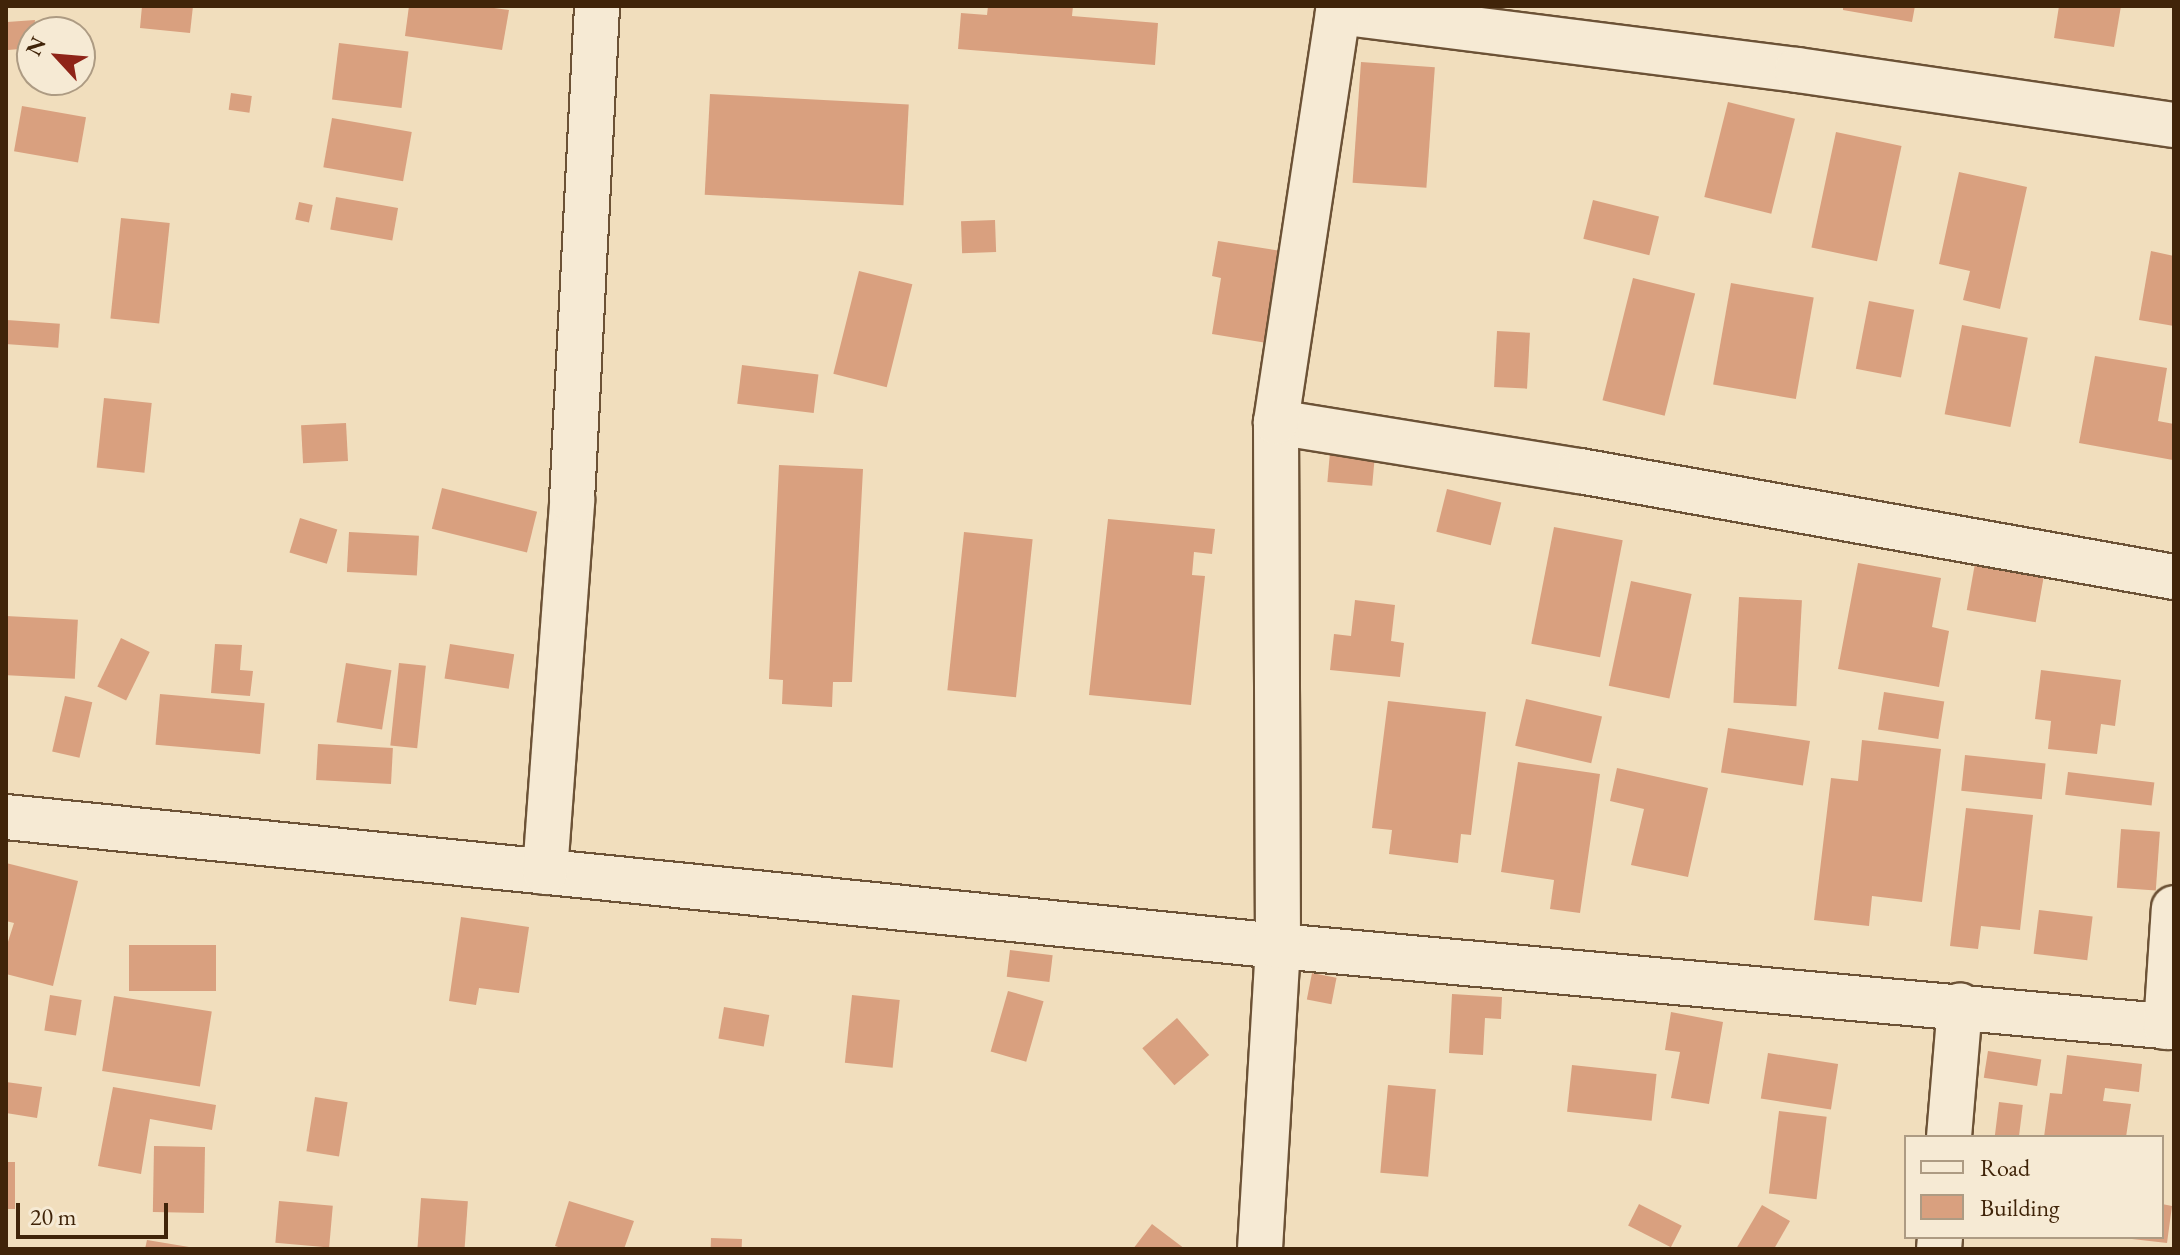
<!DOCTYPE html>
<html>
<head>
<meta charset="utf-8">
<style>
  body { margin:0 }
  #map { position:relative; width:2180px; height:1255px; overflow:hidden; background:#f1debd; font-family:"EB Garamond",serif }
  div>[style] { position:absolute }
  .building>* { inset:0; background:#d9a07f; transform-origin:0 0 }
  .roads { filter:drop-shadow(2px 0 #6c5236) drop-shadow(-2px 0 #6c5236) drop-shadow(0 2px #6c5236) drop-shadow(0 -2px #6c5236) }
  .minor>* { height:44px; margin:-22px; padding:0 22px; transform-origin:22px; border-radius:22px; background:#f6ead4 }
  span { translate:-50% -50%; white-space:nowrap; text-align:center; line-height:1.15; -webkit-text-stroke:6px #f6ead4; paint-order:stroke }
  .frame { position:absolute; inset:0; border:8px solid #402409; pointer-events:none }
  .legend { position:absolute; left:1904px; top:1135px; width:260px; height:104px; box-sizing:border-box; background:#f6ead4; border:2px solid #ad9b83; margin:0; padding:10px 14px; list-style:none; font-size:24px; color:#402409 }
  .legend li { display:flex; align-items:center; gap:16px; height:40px }
  .legend b { width:40px; border:2px solid #ad9b83 }
  .north { position:absolute; left:16px; top:16px; width:80px; height:80px; box-sizing:border-box; background:#f6ead4; border:2px solid #ad9b83; border-radius:50%; rotate:296deg; font-size:22px; font-weight:700; line-height:32px; text-align:center; color:#402409 }
  .north::after { content:''; display:block; margin:auto; width:28px; height:36px; background:#8f2418; clip-path:polygon(50% 0,100% 100%,50% 72%,0 100%) }
  .scale { position:absolute; left:16px; top:1203px; width:152px; height:36px; box-sizing:border-box; border:4px solid #402409; border-top:0; padding-left:10px; font-size:24px; line-height:28px; white-space:nowrap; color:#402409; -webkit-text-stroke:6px #f6ead4; paint-order:stroke }
</style>
</head>
<body>
<div id="map">
  <div class="building">
    <i style="clip-path:polygon(142px 6px,193px 6px,190px 33px,140px 28px)"></i>
    <i style="clip-path:polygon(409px 6px,479px 6px,509px 10px,502px 50px,405px 36px)"></i>
    <i style="clip-path:polygon(988px 6px,1073px 6px,1072px 16px,1158px 23px,1155px 65px,958px 49px,961px 13px,987px 15px)"></i>
    <i style="clip-path:polygon(1843px 6px,1915px 6px,1912px 22px,1843px 10px)"></i>
    <i style="clip-path:polygon(2059px 6px,2121px 6px,2114px 47px,2054px 38px)"></i>
    <i style="clip-path:polygon(35px 20px,32px 48px,8px 50px,7px 22px)"></i>
    <i style="left:339px;top:43px;width:70px;height:57px;rotate:7deg"></i>
    <i style="left:1361px;top:62px;width:74px;height:121px;rotate:4deg"></i>
    <i style="left:231px;top:93px;width:21px;height:17px;rotate:8deg"></i>
    <i style="left:710px;top:94px;width:199px;height:101px;rotate:3deg"></i>
    <i style="left:1728px;top:102px;width:69px;height:98px;rotate:14deg"></i>
    <i style="left:22px;top:106px;width:65px;height:46px;rotate:10deg"></i>
    <i style="left:332px;top:118px;width:81px;height:50px;rotate:10deg"></i>
    <i style="left:1836px;top:132px;width:67px;height:118px;rotate:12deg"></i>
    <i style="clip-path:polygon(1959px 172px,2027px 187px,2000px 309px,1963px 300px,1970px 271px,1939px 264px)"></i>
    <i style="left:336px;top:197px;width:63px;height:33px;rotate:10deg"></i>
    <i style="left:1593px;top:200px;width:68px;height:40px;rotate:14deg"></i>
    <i style="left:299px;top:202px;width:14px;height:18px;rotate:12deg"></i>
    <i style="left:121px;top:218px;width:49px;height:101px;rotate:6deg"></i>
    <i style="left:995px;top:220px;width:32px;height:34px;rotate:88deg"></i>
    <i style="clip-path:polygon(1218px 241px,1281px 251px,1267px 343px,1212px 334px,1221px 278px,1212px 276px)"></i>
    <i style="clip-path:polygon(2151px 251px,2174px 256px,2174px 326px,2139px 320px)"></i>
    <i style="left:859px;top:271px;width:55px;height:106px;rotate:14deg"></i>
    <i style="left:1633px;top:278px;width:64px;height:126px;rotate:14deg"></i>
    <i style="left:1731px;top:283px;width:84px;height:103px;rotate:10deg"></i>
    <i style="left:1869px;top:301px;width:46px;height:69px;rotate:11deg"></i>
    <i style="left:7px;top:320px;width:53px;height:24px;rotate:4deg"></i>
    <i style="left:1962px;top:325px;width:67px;height:91px;rotate:11deg"></i>
    <i style="left:1497px;top:331px;width:33px;height:56px;rotate:3deg"></i>
    <i style="clip-path:polygon(2095px 356px,2167px 368px,2158px 421px,2174px 424px,2173px 460px,2079px 443px)"></i>
    <i style="left:742px;top:365px;width:77px;height:39px;rotate:7deg"></i>
    <i style="left:104px;top:398px;width:48px;height:70px;rotate:6deg"></i>
    <i style="left:346px;top:423px;width:38px;height:45px;rotate:87deg"></i>
    <i style="left:1330px;top:452px;width:45px;height:30px;rotate:5deg"></i>
    <i style="clip-path:polygon(779px 465px,863px 469px,852px 682px,833px 682px,832px 707px,782px 704px,783px 680px,769px 679px)"></i>
    <i style="left:442px;top:488px;width:98px;height:42px;rotate:14deg"></i>
    <i style="left:1447px;top:489px;width:56px;height:44px;rotate:14deg"></i>
    <i style="left:300px;top:518px;width:39px;height:36px;rotate:17deg"></i>
    <i style="clip-path:polygon(1108px 519px,1215px 529px,1212px 554px,1194px 552px,1192px 575px,1205px 576px,1191px 705px,1089px 695px)"></i>
    <i style="left:1554px;top:527px;width:70px;height:119px;rotate:11deg"></i>
    <i style="left:349px;top:532px;width:70px;height:40px;rotate:3deg"></i>
    <i style="left:964px;top:532px;width:69px;height:159px;rotate:6deg"></i>
    <i style="left:1977px;top:552px;width:70px;height:59px;rotate:10deg"></i>
    <i style="clip-path:polygon(1858px 563px,1941px 578px,1932px 627px,1949px 631px,1939px 687px,1838px 669px)"></i>
    <i style="left:1631px;top:581px;width:62px;height:107px;rotate:12deg"></i>
    <i style="left:1739px;top:597px;width:63px;height:106px;rotate:3deg"></i>
    <i style="clip-path:polygon(1355px 600px,1395px 605px,1391px 641px,1404px 643px,1400px 677px,1330px 670px,1334px 634px,1351px 636px)"></i>
    <i style="left:6px;top:616px;width:72px;height:59px;rotate:3deg"></i>
    <i style="left:121px;top:638px;width:32px;height:54px;rotate:26deg"></i>
    <i style="clip-path:polygon(215px 644px,242px 645px,240px 670px,253px 671px,250px 696px,211px 693px)"></i>
    <i style="left:450px;top:644px;width:65px;height:35px;rotate:9deg"></i>
    <i style="left:346px;top:663px;width:46px;height:60px;rotate:9deg"></i>
    <i style="left:399px;top:663px;width:27px;height:83px;rotate:6deg"></i>
    <i style="clip-path:polygon(2041px 670px,2121px 680px,2115px 726px,2101px 724px,2097px 754px,2048px 749px,2051px 721px,2035px 719px)"></i>
    <i style="left:1884px;top:692px;width:61px;height:38px;rotate:9deg"></i>
    <i style="left:160px;top:694px;width:105px;height:51px;rotate:5deg"></i>
    <i style="left:65px;top:696px;width:28px;height:57px;rotate:13deg"></i>
    <i style="left:1526px;top:699px;width:78px;height:48px;rotate:13deg"></i>
    <i style="clip-path:polygon(1388px 701px,1486px 712px,1471px 835px,1461px 834px,1458px 863px,1389px 854px,1392px 830px,1372px 828px)"></i>
    <i style="left:1728px;top:728px;width:83px;height:45px;rotate:9deg"></i>
    <i style="clip-path:polygon(1862px 740px,1941px 749px,1922px 902px,1872px 896px,1869px 926px,1814px 920px,1831px 778px,1858px 781px)"></i>
    <i style="left:318px;top:744px;width:75px;height:36px;rotate:3deg"></i>
    <i style="left:1965px;top:755px;width:81px;height:36px;rotate:6deg"></i>
    <i style="clip-path:polygon(1518px 762px,1600px 774px,1580px 913px,1550px 909px,1554px 880px,1501px 872px)"></i>
    <i style="clip-path:polygon(1617px 768px,1708px 788px,1688px 877px,1631px 865px,1644px 809px,1610px 801px)"></i>
    <i style="left:2068px;top:772px;width:87px;height:23px;rotate:7deg"></i>
    <i style="clip-path:polygon(1966px 808px,2033px 815px,2020px 930px,1981px 926px,1978px 949px,1950px 946px)"></i>
    <i style="left:2121px;top:829px;width:39px;height:59px;rotate:4deg"></i>
    <i style="clip-path:polygon(6px 863px,78px 881px,53px 986px,6px 974px,6px 948px,14px 923px,6px 921px)"></i>
    <i style="left:2039px;top:910px;width:54px;height:44px;rotate:7deg"></i>
    <i style="clip-path:polygon(461px 917px,529px 927px,519px 993px,479px 988px,476px 1005px,449px 1001px)"></i>
    <i style="left:129px;top:945px;width:87px;height:46px"></i>
    <i style="left:1010px;top:950px;width:43px;height:27px;rotate:7deg"></i>
    <i style="left:1312px;top:973px;width:25px;height:27px;rotate:11deg"></i>
    <i style="left:1008px;top:991px;width:37px;height:63px;rotate:16deg"></i>
    <i style="clip-path:polygon(1452px 994px,1502px 997px,1501px 1019px,1485px 1018px,1483px 1055px,1449px 1053px)"></i>
    <i style="left:50px;top:995px;width:32px;height:36px;rotate:9deg"></i>
    <i style="left:852px;top:995px;width:48px;height:68px;rotate:6deg"></i>
    <i style="left:114px;top:996px;width:99px;height:76px;rotate:9deg"></i>
    <i style="left:724px;top:1007px;width:46px;height:32px;rotate:10deg"></i>
    <i style="clip-path:polygon(1671px 1012px,1723px 1022px,1709px 1104px,1671px 1098px,1680px 1052px,1665px 1050px)"></i>
    <i style="left:1177px;top:1018px;width:49px;height:46px;rotate:49deg"></i>
    <i style="left:1988px;top:1051px;width:54px;height:27px;rotate:9deg"></i>
    <i style="left:1768px;top:1053px;width:71px;height:46px;rotate:9deg"></i>
    <i style="clip-path:polygon(2067px 1055px,2142px 1064px,2139px 1092px,2105px 1088px,2103px 1101px,2131px 1104px,2126px 1137px,2044px 1137px,2050px 1093px,2062px 1094px)"></i>
    <i style="left:1572px;top:1065px;width:85px;height:47px;rotate:6deg"></i>
    <i style="clip-path:polygon(6px 1082px,42px 1087px,37px 1118px,6px 1113px)"></i>
    <i style="left:1388px;top:1085px;width:48px;height:88px;rotate:5deg"></i>
    <i style="clip-path:polygon(113px 1087px,216px 1105px,212px 1130px,150px 1119px,141px 1174px,98px 1166px)"></i>
    <i style="left:315px;top:1097px;width:33px;height:55px;rotate:9deg"></i>
    <i style="left:1999px;top:1102px;width:24px;height:35px;rotate:7deg"></i>
    <i style="left:1779px;top:1111px;width:48px;height:83px;rotate:7deg"></i>
    <i style="left:154px;top:1146px;width:51px;height:66px;rotate:1deg"></i>
    <i style="left:6px;top:1162px;width:9px;height:47px"></i>
    <i style="left:421px;top:1198px;width:47px;height:51px;rotate:4deg"></i>
    <i style="left:279px;top:1201px;width:54px;height:42px;rotate:5deg"></i>
    <i style="clip-path:polygon(569px 1201px,634px 1221px,624px 1249px,565px 1249px,555px 1246px)"></i>
    <i style="left:1639px;top:1204px;width:48px;height:24px;rotate:27deg"></i>
    <i style="clip-path:polygon(2162px 1204px,2172px 1206px,2167px 1243px,2132px 1239px,2162px 1237px)"></i>
    <i style="clip-path:polygon(1762px 1205px,1790px 1221px,1774px 1249px,1736px 1249px)"></i>
    <i style="clip-path:polygon(1152px 1224px,1185px 1249px,1133px 1249px)"></i>
    <i style="left:711px;top:1238px;width:31px;height:11px;rotate:2deg"></i>
    <i style="clip-path:polygon(147px 1240px,189px 1247px,189px 1249px,145px 1249px)"></i>
  </div>
  <div class="roads">
    <div class="minor">
      <i style="left:1338px;top:12px;width:463px;rotate:7.2deg"></i>
      <i style="left:1797px;top:70px;width:381px;rotate:8.3deg"></i>
      <i style="left:1276px;top:422px;width:308px;rotate:9.2deg"></i>
      <i style="left:1580px;top:471px;width:603px;rotate:10.12deg"></i>
      <i style="left:6px;top:817px;width:1279px;rotate:5.79deg"></i>
      <i style="left:1278px;top:946px;width:900px;rotate:5.17deg"></i>
      <i style="left:545px;top:872px;width:373px;rotate:-85.8deg"></i>
      <i style="left:572px;top:500px;width:495px;rotate:-87.1deg"></i>
      <i style="left:2166px;top:1027px;width:119px;rotate:-86.2deg"></i>
      <i style="left:1949px;top:1137px;width:132px;rotate:-85.2deg"></i>
      <i style="left:1260px;top:1249px;width:304px;rotate:-86.6deg"></i>
      <i style="left:1278px;top:946px;width:524px;rotate:-90.22deg"></i>
      <i style="left:1276px;top:422px;width:421px;rotate:-81.4deg"></i>
      <i style="left:1939px;top:1249px;width:12px;rotate:-85deg"></i>
    </div>
  </div>
  <div class="frame"></div>
  <ul class="legend">
  <li><b style="height:10px;background:#f6ead4"></b>Road</li>
  <li><b style="height:22px;background:#d9a07f"></b>Building</li>
  </ul>
  <div class="north">N</div>
  <div class="scale">20 m</div>
</div>
</body>
</html>
